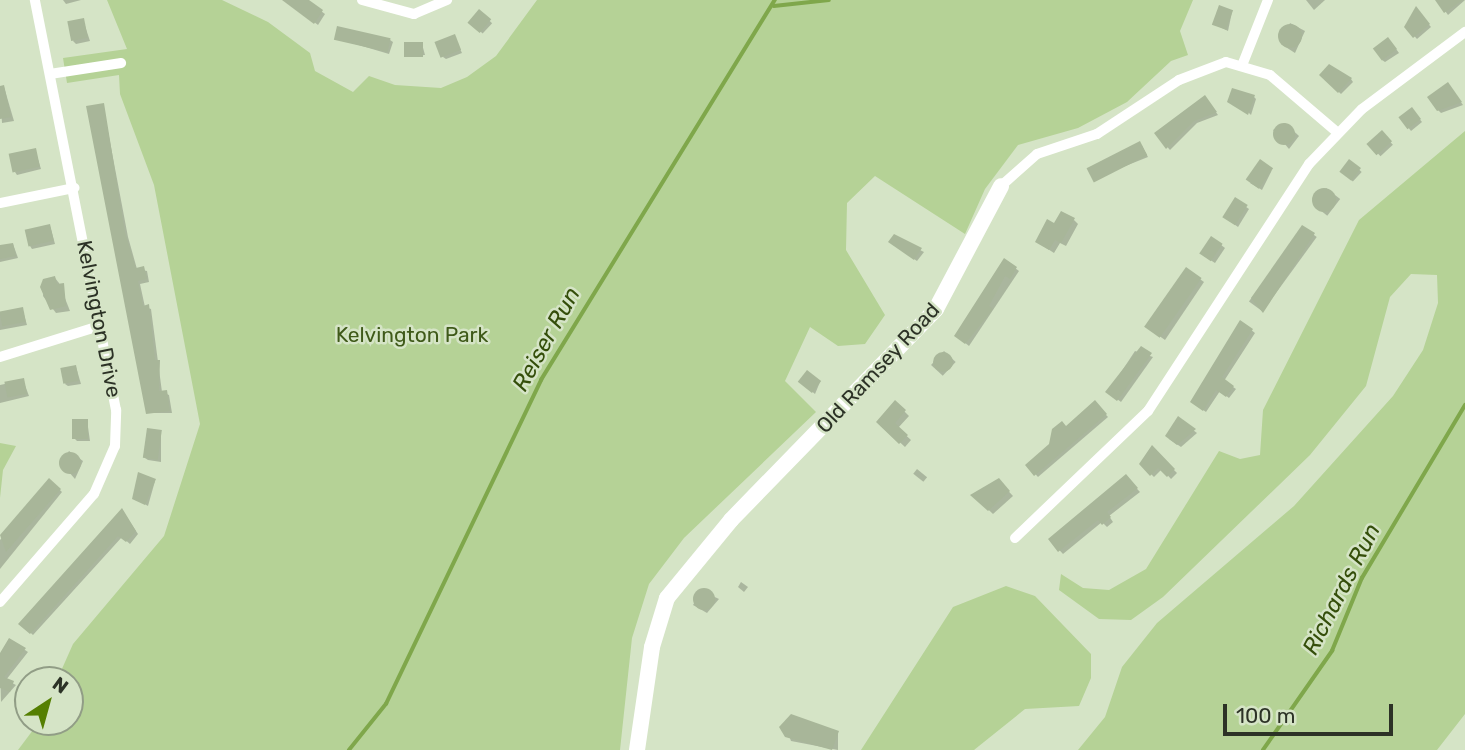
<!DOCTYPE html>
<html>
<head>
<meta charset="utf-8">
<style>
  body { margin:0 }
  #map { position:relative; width:1465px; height:750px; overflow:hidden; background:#d5e4c6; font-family:Rubik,sans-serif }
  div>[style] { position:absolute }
  .green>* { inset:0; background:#b5d296 }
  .shadow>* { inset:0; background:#0003; transform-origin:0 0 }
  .stream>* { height:3.5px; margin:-1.75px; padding:0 1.75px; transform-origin:1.75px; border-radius:1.75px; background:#7fa74b }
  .building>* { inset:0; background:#a8b699; transform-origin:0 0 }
  .round { border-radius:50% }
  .street>* { height:10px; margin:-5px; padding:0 5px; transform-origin:5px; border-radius:5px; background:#fff }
  .secondary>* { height:16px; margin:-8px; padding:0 8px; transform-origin:8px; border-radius:8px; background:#fff }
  span { translate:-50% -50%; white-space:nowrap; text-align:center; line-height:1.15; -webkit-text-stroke:5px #d5e4c6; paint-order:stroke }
  .street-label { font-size:21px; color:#2c3226 }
  .park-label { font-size:21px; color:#3f5a19 }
  .water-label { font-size:23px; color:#344e0a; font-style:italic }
  .north { position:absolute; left:14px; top:666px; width:70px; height:70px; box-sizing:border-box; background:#d5e4c6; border:2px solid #919d86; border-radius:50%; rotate:36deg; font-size:19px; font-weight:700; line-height:28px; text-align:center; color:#2c3226 }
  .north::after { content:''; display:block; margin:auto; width:24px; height:32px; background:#557f02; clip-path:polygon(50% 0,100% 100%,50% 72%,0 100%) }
  .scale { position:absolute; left:1223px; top:704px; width:170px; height:32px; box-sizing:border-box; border:4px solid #2c3226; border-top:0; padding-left:9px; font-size:21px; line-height:24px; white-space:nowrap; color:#2c3226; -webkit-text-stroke:5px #d5e4c6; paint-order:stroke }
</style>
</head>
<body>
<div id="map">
  <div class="green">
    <i style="clip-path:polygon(107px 0,222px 0,268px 22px,310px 53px,315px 71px,353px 92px,369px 76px,395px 85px,441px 88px,467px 77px,496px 56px,537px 0,1193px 0,1180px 31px,1188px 55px,1171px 61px,1127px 102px,1078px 128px,1018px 145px,985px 189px,965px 234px,875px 176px,847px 203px,846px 250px,885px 315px,865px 344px,838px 346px,810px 327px,785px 381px,816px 412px,684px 538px,649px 584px,632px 638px,620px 750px,18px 750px,39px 722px,70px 722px,70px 680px,57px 680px,73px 644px,164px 536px,200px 424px,154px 185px,120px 94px,119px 75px,67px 83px,63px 58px,127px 49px)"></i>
    <i style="clip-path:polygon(1465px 131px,1465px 714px,1437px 750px,1078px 750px,1105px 717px,1122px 667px,1157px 623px,1294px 506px,1393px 396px,1423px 350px,1438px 303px,1437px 275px,1411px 274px,1390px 297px,1366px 386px,1310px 455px,1163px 597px,1131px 620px,1099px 619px,1059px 590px,1061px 574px,1083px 588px,1109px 590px,1146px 569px,1219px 451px,1240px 459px,1260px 455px,1263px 410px,1359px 220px)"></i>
    <i style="clip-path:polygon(0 443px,16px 446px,3px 470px,0 498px)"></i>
    <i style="clip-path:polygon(1006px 586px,1035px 596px,1091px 654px,1091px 678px,1079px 706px,1025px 709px,974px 750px,861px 750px,953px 607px)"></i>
  </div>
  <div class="shadow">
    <i style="clip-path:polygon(81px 0,66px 4px,63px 0)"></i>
    <i style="clip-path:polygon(285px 0,306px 0,325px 14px,318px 25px)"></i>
    <i style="clip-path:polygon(1306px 0,1325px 0,1314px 10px)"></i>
    <i style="clip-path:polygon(1465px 0,1448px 15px,1438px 1px,1439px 0)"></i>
    <i style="clip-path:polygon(1416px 9px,1431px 27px,1417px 39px,1406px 27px)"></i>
    <i style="left:479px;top:11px;width:18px;height:14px;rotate:43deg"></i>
    <i style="clip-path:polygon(1232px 12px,1228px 31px,1214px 24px)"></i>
    <i style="clip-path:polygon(83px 20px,90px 41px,76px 44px,73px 41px)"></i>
    <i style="clip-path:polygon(1290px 23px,1305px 31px,1295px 53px,1281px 44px)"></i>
    <i style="clip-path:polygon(454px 36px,462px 53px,446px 59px,443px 57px)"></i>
    <i style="clip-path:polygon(335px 38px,390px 40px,393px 42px,389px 54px)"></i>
    <i style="clip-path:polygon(1391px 42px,1399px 53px,1385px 62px,1382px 60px)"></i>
    <i style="clip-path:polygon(422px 44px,425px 55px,406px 56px)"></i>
    <i style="clip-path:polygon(1321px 75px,1351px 79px,1353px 82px,1341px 94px)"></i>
    <i style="clip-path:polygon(4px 87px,14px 121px,2px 123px,0 88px)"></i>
    <i style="clip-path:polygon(1450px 87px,1463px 105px,1441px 113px,1438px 110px)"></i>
    <i style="clip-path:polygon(1254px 97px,1256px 99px,1251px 115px,1245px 109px)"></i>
    <i style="clip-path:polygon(1207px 100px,1218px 115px,1197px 123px,1170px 150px,1156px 134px)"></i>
    <i style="clip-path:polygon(103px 105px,128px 237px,137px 269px,147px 271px,149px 282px,140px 284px,145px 307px,151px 309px,162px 392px,169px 395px,172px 413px,147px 413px)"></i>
    <i style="clip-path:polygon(1414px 112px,1422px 122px,1411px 131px,1401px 118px)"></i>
    <i style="clip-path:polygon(1285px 123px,1299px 136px,1289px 149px,1273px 130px)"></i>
    <i style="left:1382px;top:133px;width:16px;height:17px;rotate:47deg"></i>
    <i style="clip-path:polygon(1142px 146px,1148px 157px,1093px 179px)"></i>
    <i style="clip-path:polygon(35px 150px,41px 169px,17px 175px,15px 172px)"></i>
    <i style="left:1350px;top:161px;width:16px;height:13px;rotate:43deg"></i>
    <i style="clip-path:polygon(1272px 170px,1262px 190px,1250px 183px)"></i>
    <i style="left:1326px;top:188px;width:18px;height:21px;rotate:38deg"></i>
    <i style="clip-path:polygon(1236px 200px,1249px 209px,1238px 227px,1227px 219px)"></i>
    <i style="clip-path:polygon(1074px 220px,1078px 224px,1066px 246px,1060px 243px,1054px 253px,1037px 242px,1055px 225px)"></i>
    <i style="clip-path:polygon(50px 226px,55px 244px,32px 249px,30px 246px)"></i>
    <i style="left:1303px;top:227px;width:17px;height:92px;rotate:36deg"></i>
    <i style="clip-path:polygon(894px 237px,924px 252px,917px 261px,893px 244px)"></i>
    <i style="clip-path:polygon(1212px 238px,1225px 248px,1215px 263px,1204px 256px)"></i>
    <i style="clip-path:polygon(13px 244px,18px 258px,0 262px,0 247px)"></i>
    <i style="clip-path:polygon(1005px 261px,1019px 271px,969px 346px,959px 338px)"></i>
    <i style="clip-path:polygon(1186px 269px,1204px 282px,1165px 340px,1151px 330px)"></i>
    <i style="clip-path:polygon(55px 278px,59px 283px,70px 311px,56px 313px,43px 296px,45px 280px)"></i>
    <i style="clip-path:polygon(22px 308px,27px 325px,0 330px,0 313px)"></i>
    <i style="clip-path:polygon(1241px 322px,1255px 333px,1224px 381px,1236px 389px,1229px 398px,1220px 391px,1206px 412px,1195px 404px)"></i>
    <i style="left:944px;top:351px;width:16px;height:19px;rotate:43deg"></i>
    <i style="clip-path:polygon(1135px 351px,1153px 357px,1121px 402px,1108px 392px)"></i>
    <i style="clip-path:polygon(76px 367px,81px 384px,68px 386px,65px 384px)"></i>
    <i style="clip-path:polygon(23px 380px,29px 396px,0 403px,0 385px)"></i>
    <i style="clip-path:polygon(820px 382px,815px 394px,803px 384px)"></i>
    <i style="clip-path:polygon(896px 403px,909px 416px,898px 428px,911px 440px,905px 447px,878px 422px)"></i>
    <i style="clip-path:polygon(1095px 403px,1108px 417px,1038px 477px,1027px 465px)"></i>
    <i style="clip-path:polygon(1178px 419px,1197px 433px,1181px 447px,1169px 439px)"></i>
    <i style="clip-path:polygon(87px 420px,90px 441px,77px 441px,74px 438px)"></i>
    <i style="clip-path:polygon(161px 431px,161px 462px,148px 460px,145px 458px)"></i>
    <i style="clip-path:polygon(1154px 450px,1177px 473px,1171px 479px,1162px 469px,1154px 477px,1141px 464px)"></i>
    <i style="clip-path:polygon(69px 451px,83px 461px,75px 479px,61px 463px)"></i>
    <i style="left:917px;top:469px;width:13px;height:6px;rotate:39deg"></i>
    <i style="clip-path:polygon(1125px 476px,1140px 492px,1109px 516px,1113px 522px,1107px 527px,1102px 522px,1063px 554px,1050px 540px)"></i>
    <i style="clip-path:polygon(49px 480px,62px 492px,0 569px,0 540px)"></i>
    <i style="clip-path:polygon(155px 481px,148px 506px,134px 498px)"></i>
    <i style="clip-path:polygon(999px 481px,1013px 496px,993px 514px,973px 495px)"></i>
    <i style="clip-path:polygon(124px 513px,138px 534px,130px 544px,122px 537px,33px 635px,21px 624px)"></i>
    <i style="clip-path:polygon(741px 582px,748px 587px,744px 592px,738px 587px)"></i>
    <i style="clip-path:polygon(702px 591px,719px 599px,707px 613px,693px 605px)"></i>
    <i style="clip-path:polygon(10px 640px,28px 652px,6px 680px,16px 685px,1px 702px,0 663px)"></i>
    <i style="clip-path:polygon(784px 722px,838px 732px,838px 750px,791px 741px)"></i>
  </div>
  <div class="stream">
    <i style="left:774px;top:6px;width:55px;rotate:-6.2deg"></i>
    <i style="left:349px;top:750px;width:59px;rotate:-51.2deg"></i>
    <i style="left:386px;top:704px;width:359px;rotate:-64.4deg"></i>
    <i style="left:541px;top:380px;width:446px;rotate:-58.4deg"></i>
    <i style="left:1263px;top:750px;width:121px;rotate:-55.1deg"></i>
    <i style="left:1332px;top:651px;width:79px;rotate:-67.7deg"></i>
    <i style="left:1362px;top:578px;width:201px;rotate:-59.2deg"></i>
  </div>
  <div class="building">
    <i style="clip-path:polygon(282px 0,309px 0,323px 10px,314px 24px)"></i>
    <i style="clip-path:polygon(1435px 0,1463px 0,1444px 13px)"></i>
    <i style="left:1219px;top:5px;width:15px;height:21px;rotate:20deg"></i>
    <i style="clip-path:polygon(1416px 6px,1430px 24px,1413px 38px,1404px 27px)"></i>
    <i style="left:479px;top:9px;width:16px;height:18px;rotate:40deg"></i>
    <i style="left:84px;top:18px;width:20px;height:17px;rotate:79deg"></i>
    <i class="round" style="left:1278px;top:24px;width:24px;height:24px"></i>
    <i style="left:337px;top:26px;width:55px;height:14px;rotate:13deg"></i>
    <i style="left:455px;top:34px;width:17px;height:22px;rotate:69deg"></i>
    <i style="left:1388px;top:37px;width:15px;height:19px;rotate:53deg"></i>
    <i style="left:404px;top:42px;width:19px;height:15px"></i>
    <i style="clip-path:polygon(1329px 64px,1352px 78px,1338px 93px,1319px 75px)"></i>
    <i style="clip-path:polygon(1448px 82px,1462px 102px,1437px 111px,1427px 97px)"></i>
    <i style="clip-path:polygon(4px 85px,11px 117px,0 119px,0 86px)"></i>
    <i style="clip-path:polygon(1232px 88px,1255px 95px,1248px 115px,1227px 102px)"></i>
    <i style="clip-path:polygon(1205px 95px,1217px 112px,1194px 121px,1166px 149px,1154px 133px)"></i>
    <i style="clip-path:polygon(104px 103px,125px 233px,136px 268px,144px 266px,147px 279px,138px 281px,143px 306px,149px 304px,155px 360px,160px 360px,159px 391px,167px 390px,170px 411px,146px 414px,86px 106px)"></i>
    <i style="left:1412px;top:107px;width:15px;height:17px;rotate:53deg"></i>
    <i class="round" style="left:1273px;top:123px;width:22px;height:22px"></i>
    <i style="left:1382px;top:130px;width:15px;height:21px;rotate:48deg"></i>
    <i style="left:1140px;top:141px;width:16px;height:60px;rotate:63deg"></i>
    <i style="left:36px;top:148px;width:19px;height:28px;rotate:78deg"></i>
    <i style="left:1260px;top:159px;width:16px;height:25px;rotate:35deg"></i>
    <i style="left:1349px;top:159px;width:15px;height:16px;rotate:37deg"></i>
    <i class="round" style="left:1312px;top:188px;width:24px;height:24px"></i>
    <i style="left:1235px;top:197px;width:15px;height:24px;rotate:32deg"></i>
    <i style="clip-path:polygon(1061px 211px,1075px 218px,1061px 243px,1055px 240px,1049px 250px,1035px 242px,1047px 219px,1054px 223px)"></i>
    <i style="left:50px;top:224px;width:17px;height:26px;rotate:77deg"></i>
    <i style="clip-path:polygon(1302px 225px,1315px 233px,1263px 313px,1251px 298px)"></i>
    <i style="clip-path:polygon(894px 234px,922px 248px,914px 260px,888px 242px)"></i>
    <i style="left:1211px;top:236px;width:14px;height:21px;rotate:34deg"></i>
    <i style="clip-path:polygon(13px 243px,16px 256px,0 259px,0 245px)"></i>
    <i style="clip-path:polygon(1004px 258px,1017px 267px,1010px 279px,1005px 276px,989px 306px,993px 309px,965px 344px,954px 336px)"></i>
    <i style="left:1186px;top:267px;width:19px;height:73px;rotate:35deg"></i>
    <i style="clip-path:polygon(55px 276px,57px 284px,64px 283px,66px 306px,50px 310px,40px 287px,43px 279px)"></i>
    <i style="left:23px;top:307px;width:15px;height:24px;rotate:79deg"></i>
    <i style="clip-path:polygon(1240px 320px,1253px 329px,1222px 377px,1234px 386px,1226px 397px,1216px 390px,1203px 411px,1190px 402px)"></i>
    <i style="clip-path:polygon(1141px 346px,1152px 353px,1117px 401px,1105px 392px)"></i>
    <i class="round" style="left:933px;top:352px;width:20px;height:20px"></i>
    <i style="left:76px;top:365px;width:16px;height:16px;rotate:79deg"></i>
    <i style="left:807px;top:370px;width:18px;height:15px;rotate:38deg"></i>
    <i style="left:24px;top:378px;width:16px;height:20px;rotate:79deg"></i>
    <i style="clip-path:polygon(895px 400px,906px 410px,895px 423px,908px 435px,899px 444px,876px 422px)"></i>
    <i style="clip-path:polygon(1095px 400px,1107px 414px,1034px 476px,1025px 465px,1049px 444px,1052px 429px,1062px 421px,1066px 426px)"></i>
    <i style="clip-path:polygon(1178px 416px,1196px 429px,1177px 445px,1165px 436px)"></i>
    <i style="left:72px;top:419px;width:16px;height:20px"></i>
    <i style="left:147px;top:428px;width:15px;height:30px;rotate:8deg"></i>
    <i style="clip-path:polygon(1152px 445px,1175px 469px,1167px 477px,1158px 468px,1150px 476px,1139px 464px)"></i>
    <i class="round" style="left:59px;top:452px;width:22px;height:22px"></i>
    <i style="clip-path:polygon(138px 472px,156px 479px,145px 505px,132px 499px)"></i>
    <i style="clip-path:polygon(1126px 474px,1138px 488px,1107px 512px,1111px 517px,1102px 525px,1098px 520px,1058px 552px,1048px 539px)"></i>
    <i style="clip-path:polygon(49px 478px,61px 489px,6px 552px,0 535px)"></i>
    <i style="clip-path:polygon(999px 478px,1010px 491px,988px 511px,970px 495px)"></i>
    <i style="clip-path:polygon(122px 508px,136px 531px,126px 542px,118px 536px,30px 634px,18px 624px)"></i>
    <i class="round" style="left:693px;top:588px;width:22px;height:22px"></i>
    <i style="clip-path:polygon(9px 638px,26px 648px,4px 677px,14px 681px,10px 692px,0 688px,0 653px)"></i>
    <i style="clip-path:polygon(791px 714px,839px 731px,832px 750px,785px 737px,779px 727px)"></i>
  </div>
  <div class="street">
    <i style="left:362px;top:0;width:54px;rotate:15.1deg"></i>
    <i style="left:414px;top:14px;width:36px;rotate:-23deg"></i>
    <i style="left:1243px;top:63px;width:68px;rotate:-68.4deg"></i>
    <i style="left:50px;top:74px;width:72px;rotate:-8.8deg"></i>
    <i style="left:1001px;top:186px;width:48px;rotate:-41.6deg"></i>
    <i style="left:1037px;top:154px;width:63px;rotate:-18.4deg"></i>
    <i style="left:1097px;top:134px;width:98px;rotate:-33.4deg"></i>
    <i style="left:1179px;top:80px;width:50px;rotate:-21deg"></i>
    <i style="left:1226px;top:62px;width:46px;rotate:16.5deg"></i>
    <i style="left:1270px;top:75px;width:89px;rotate:40.5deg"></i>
    <i style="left:0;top:203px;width:76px;rotate:-11.5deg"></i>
    <i style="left:0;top:357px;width:104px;rotate:-17.4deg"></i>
    <i style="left:1015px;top:538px;width:184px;rotate:-43.7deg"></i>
    <i style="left:1148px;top:411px;width:295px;rotate:-56.9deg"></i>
    <i style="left:1309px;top:164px;width:76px;rotate:-46.1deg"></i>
    <i style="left:1362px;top:109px;width:129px;rotate:-36.8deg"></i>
    <i style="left:0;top:602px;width:143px;rotate:-49deg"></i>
    <i style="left:94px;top:494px;width:52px;rotate:-66.4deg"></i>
    <i style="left:115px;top:446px;width:36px;rotate:-88deg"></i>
    <i style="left:116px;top:410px;width:418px;rotate:-101.2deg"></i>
  </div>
  <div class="secondary">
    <i style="left:637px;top:750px;width:104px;rotate:-81.7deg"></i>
    <i style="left:652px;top:647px;width:51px;rotate:-73deg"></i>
    <i style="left:667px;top:598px;width:101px;rotate:-50.6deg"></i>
    <i style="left:731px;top:520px;width:294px;rotate:-45.8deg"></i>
    <i style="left:936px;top:309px;width:139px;rotate:-62.1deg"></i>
  </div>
  <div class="street-label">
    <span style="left:99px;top:319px;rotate:79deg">Kelvington Drive</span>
    <span style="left:878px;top:368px;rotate:-47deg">Old Ramsey Road</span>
  </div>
  <div class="park-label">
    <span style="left:412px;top:335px">Kelvington Park</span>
  </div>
  <div class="water-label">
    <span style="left:546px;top:339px;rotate:-61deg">Reiser Run</span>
    <span style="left:1341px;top:589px;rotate:-63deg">Richards Run</span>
  </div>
  <div class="north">N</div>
  <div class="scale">100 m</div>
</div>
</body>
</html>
